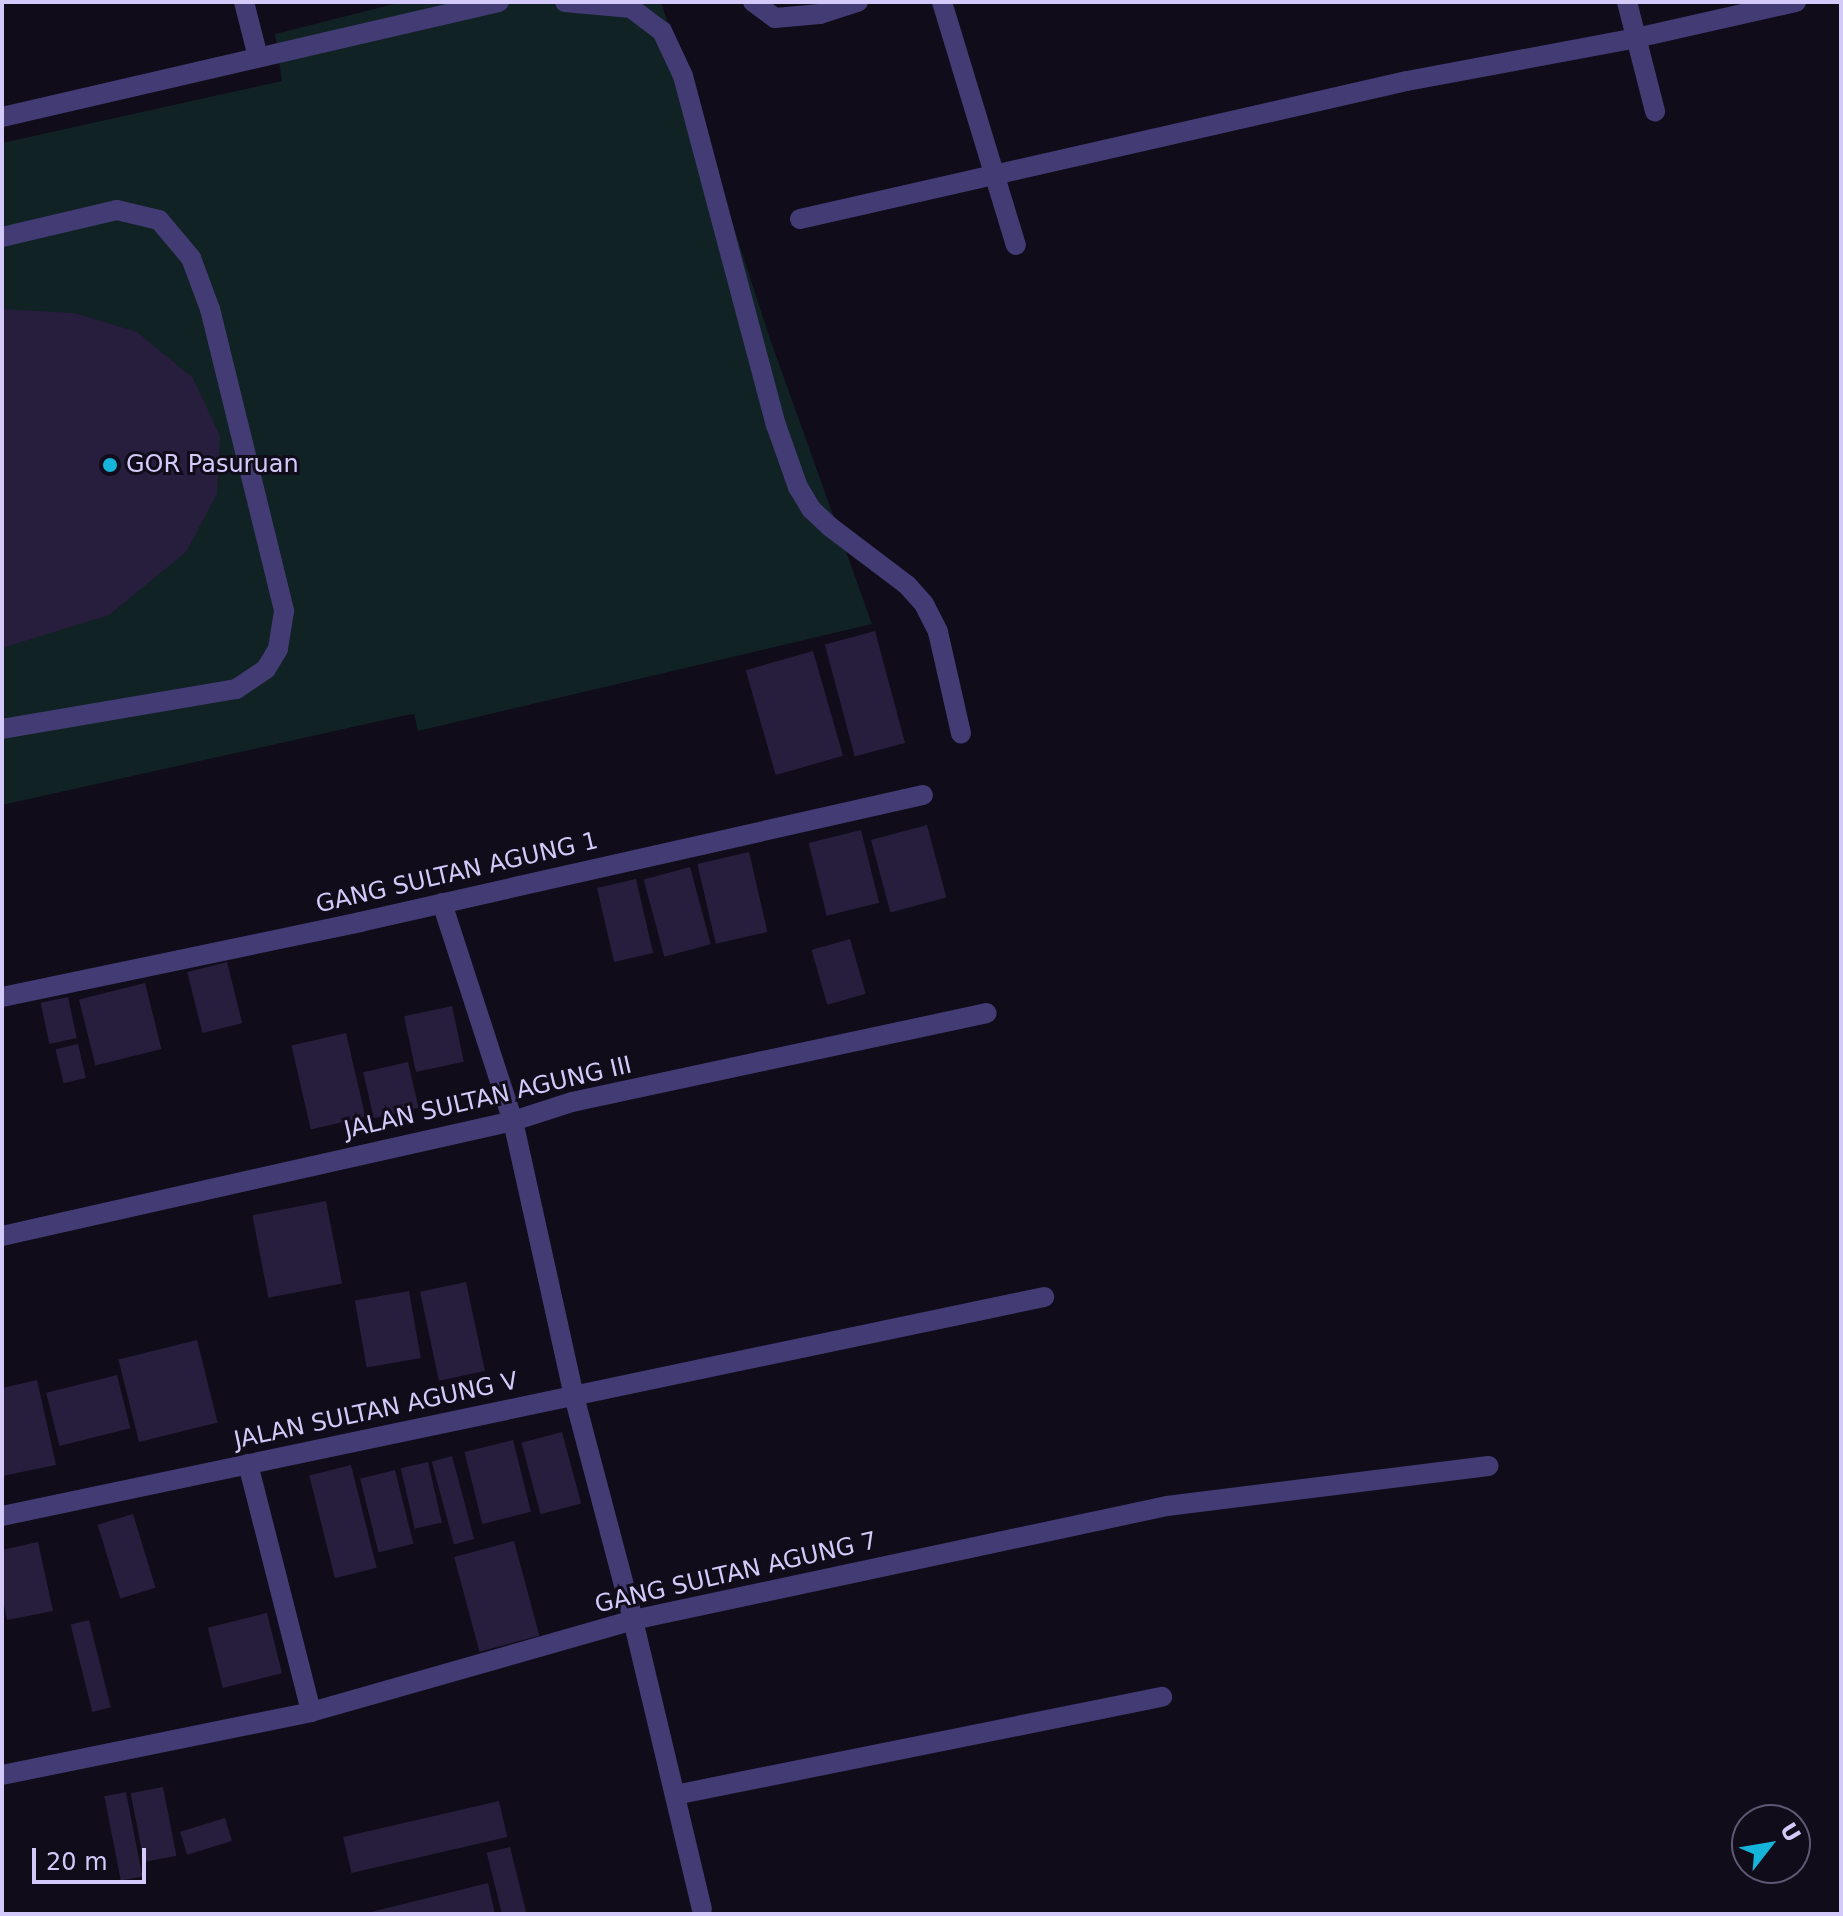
<!DOCTYPE html>
<html>
<head>
<meta charset="utf-8">
<style>
  body { margin:0 }
  #map { position:relative; width:1843px; height:1916px; overflow:hidden; background:#100c1a; font-family:"DejaVu Sans",sans-serif }
  div>[style] { position:absolute }
  .green>* { inset:0; background:#102223 }
  .building>* { inset:0; background:#271e3d; transform-origin:0 0 }
  .lane>* { height:20px; margin:-10px; padding:0 10px; transform-origin:10px; border-radius:10px; background:#433b74 }
  .street>* { height:20px; margin:-10px; padding:0 10px; transform-origin:10px; border-radius:10px; background:#433b74 }
  .dots>* { width:22px; height:22px; translate:-50% -50%; box-sizing:border-box; border:4px solid #100c1a; border-radius:50% }
  span { translate:-50% -50%; white-space:nowrap; text-align:center; line-height:1.15; -webkit-text-stroke:6px #100c1a; paint-order:stroke }
  .poi-label { font-size:24px; color:#d4cafa }
  .left { translate:0 -50%; text-align:left }
  .street-label { font-size:24px; color:#d4cafa }
  .frame { position:absolute; inset:0; border:4px solid #d4cafa; pointer-events:none }
  .north { position:absolute; left:1731px; top:1804px; width:80px; height:80px; box-sizing:border-box; background:#100c1a; border:2px solid #5e5874; border-radius:50%; rotate:59deg; font-size:22px; font-weight:700; line-height:32px; text-align:center; color:#d4cafa }
  .north::after { content:''; display:block; margin:auto; width:28px; height:36px; background:#15b4db; clip-path:polygon(50% 0,100% 100%,50% 72%,0 100%) }
  .scale { position:absolute; left:32px; top:1848px; width:114px; height:36px; box-sizing:border-box; border:4px solid #d4cafa; border-top:0; padding-left:10px; font-size:24px; line-height:28px; white-space:nowrap; color:#d4cafa; -webkit-text-stroke:6px #100c1a; paint-order:stroke }
</style>
</head>
<body>
<div id="map">
  <div class="green">
    <i style="clip-path:polygon(402px 2px,661px 2px,769px 336px,872px 624px,418px 731px,414px 714px,402px 716px,2px 805px,2px 143px,282px 81px,275px 34px)"></i>
  </div>
  <div class="building">
    <i style="clip-path:polygon(2px 309px,74px 313px,137px 332px,193px 378px,220px 436px,217px 494px,186px 552px,109px 615px,2px 648px)"></i>
    <i style="left:875px;top:631px;width:116px;height:52px;rotate:75deg"></i>
    <i style="left:813px;top:651px;width:109px;height:70px;rotate:74deg"></i>
    <i style="left:927px;top:825px;width:75px;height:58px;rotate:75deg"></i>
    <i style="left:861px;top:830px;width:75px;height:54px;rotate:76deg"></i>
    <i style="left:749px;top:852px;width:82px;height:53px;rotate:77deg"></i>
    <i style="left:690px;top:867px;width:80px;height:48px;rotate:75deg"></i>
    <i style="left:636px;top:879px;width:76px;height:40px;rotate:77deg"></i>
    <i style="left:850px;top:939px;width:57px;height:40px;rotate:74deg"></i>
    <i style="left:227px;top:962px;width:63px;height:41px;rotate:76deg"></i>
    <i style="left:145px;top:983px;width:68px;height:68px;rotate:76deg"></i>
    <i style="left:68px;top:997px;width:42px;height:28px;rotate:78deg"></i>
    <i style="left:452px;top:1006px;width:57px;height:49px;rotate:78deg"></i>
    <i style="left:346px;top:1033px;width:86px;height:56px;rotate:77deg"></i>
    <i style="left:78px;top:1044px;width:35px;height:23px;rotate:77deg"></i>
    <i style="left:408px;top:1062px;width:47px;height:46px;rotate:77deg"></i>
    <i style="left:326px;top:1201px;width:84px;height:75px;rotate:79deg"></i>
    <i style="left:466px;top:1282px;width:91px;height:47px;rotate:78deg"></i>
    <i style="left:409px;top:1291px;width:68px;height:55px;rotate:80deg"></i>
    <i style="left:197px;top:1340px;width:85px;height:81px;rotate:76deg"></i>
    <i style="left:117px;top:1375px;width:55px;height:73px;rotate:76deg"></i>
    <i style="clip-path:polygon(37px 1380px,56px 1465px,2px 1476px,2px 1388px)"></i>
    <i style="left:562px;top:1432px;width:74px;height:42px;rotate:75deg"></i>
    <i style="left:513px;top:1440px;width:74px;height:50px;rotate:76deg"></i>
    <i style="left:452px;top:1456px;width:86px;height:21px;rotate:75deg"></i>
    <i style="left:428px;top:1462px;width:62px;height:28px;rotate:77deg"></i>
    <i style="left:351px;top:1465px;width:106px;height:43px;rotate:76deg"></i>
    <i style="left:395px;top:1470px;width:76px;height:36px;rotate:76deg"></i>
    <i style="left:133px;top:1514px;width:77px;height:37px;rotate:73deg"></i>
    <i style="left:514px;top:1541px;width:98px;height:62px;rotate:75deg"></i>
    <i style="clip-path:polygon(38px 1542px,53px 1611px,7px 1620px,2px 1595px,2px 1550px)"></i>
    <i style="left:267px;top:1613px;width:62px;height:61px;rotate:76deg"></i>
    <i style="left:89px;top:1620px;width:90px;height:19px;rotate:76deg"></i>
    <i style="left:163px;top:1787px;width:70px;height:33px;rotate:79deg"></i>
    <i style="left:126px;top:1792px;width:86px;height:22px;rotate:79deg"></i>
    <i style="left:499px;top:1801px;width:37px;height:160px;rotate:77deg"></i>
    <i style="left:225px;top:1818px;width:24px;height:47px;rotate:73deg"></i>
    <i style="left:510px;top:1847px;width:69px;height:24px;rotate:76deg"></i>
    <i style="clip-path:polygon(488px 1883px,495px 1914px,367px 1914px,367px 1913px)"></i>
  </div>
  <div class="lane">
    <i style="left:2px;top:237px;width:118px;rotate:-13.2deg"></i>
    <i style="left:117px;top:210px;width:43px;rotate:13.4deg"></i>
    <i style="left:159px;top:220px;width:50px;rotate:49.9deg"></i>
    <i style="left:191px;top:258px;width:54px;rotate:69.6deg"></i>
    <i style="left:210px;top:309px;width:311px;rotate:76.2deg"></i>
    <i style="left:284px;top:611px;width:38px;rotate:99deg"></i>
    <i style="left:278px;top:649px;width:23px;rotate:121deg"></i>
    <i style="left:266px;top:669px;width:36px;rotate:146deg"></i>
    <i style="left:236px;top:689px;width:237px;rotate:170.3deg"></i>
  </div>
  <div class="street">
    <i style="left:244px;top:2px;width:57px;rotate:75.7deg"></i>
    <i style="left:565px;top:2px;width:66px;rotate:5.2deg"></i>
    <i style="left:631px;top:8px;width:39px;rotate:37deg"></i>
    <i style="left:662px;top:31px;width:50px;rotate:65deg"></i>
    <i style="left:683px;top:76px;width:361px;rotate:75.1deg"></i>
    <i style="left:776px;top:425px;width:66px;rotate:70.5deg"></i>
    <i style="left:798px;top:487px;width:26px;rotate:59deg"></i>
    <i style="left:811px;top:509px;width:25px;rotate:43deg"></i>
    <i style="left:829px;top:526px;width:98px;rotate:37.1deg"></i>
    <i style="left:907px;top:585px;width:25px;rotate:48deg"></i>
    <i style="left:924px;top:604px;width:31px;rotate:63deg"></i>
    <i style="left:938px;top:632px;width:104px;rotate:77.2deg"></i>
    <i style="left:753px;top:2px;width:27px;rotate:36deg"></i>
    <i style="left:775px;top:18px;width:45px;rotate:-5.1deg"></i>
    <i style="left:820px;top:14px;width:40px;rotate:-18deg"></i>
    <i style="left:942px;top:2px;width:254px;rotate:73.1deg"></i>
    <i style="left:1627px;top:2px;width:113px;rotate:75.6deg"></i>
    <i style="left:2px;top:117px;width:510px;rotate:-13.03deg"></i>
    <i style="left:800px;top:219px;width:622px;rotate:-12.81deg"></i>
    <i style="left:1407px;top:81px;width:233px;rotate:-10.6deg"></i>
    <i style="left:1636px;top:38px;width:164px;rotate:-12.7deg"></i>
    <i style="left:442px;top:903px;width:229px;rotate:72deg"></i>
    <i style="left:513px;top:1121px;width:282px;rotate:77.5deg"></i>
    <i style="left:574px;top:1396px;width:232px;rotate:75.2deg"></i>
    <i style="left:633px;top:1620px;width:297px;rotate:76.6deg"></i>
    <i style="left:2px;top:997px;width:366px;rotate:-11.8deg"></i>
    <i style="left:360px;top:922px;width:577px;rotate:-12.71deg"></i>
    <i style="left:2px;top:1236px;width:524px;rotate:-12.68deg"></i>
    <i style="left:513px;top:1121px;width:62px;rotate:-17.9deg"></i>
    <i style="left:572px;top:1102px;width:424px;rotate:-12.1deg"></i>
    <i style="left:248px;top:1464px;width:256px;rotate:75.7deg"></i>
    <i style="left:2px;top:1516px;width:1065px;rotate:-11.87deg"></i>
    <i style="left:2px;top:1775px;width:315px;rotate:-11.5deg"></i>
    <i style="left:311px;top:1712px;width:335px;rotate:-15.9deg"></i>
    <i style="left:633px;top:1620px;width:546px;rotate:-12.05deg"></i>
    <i style="left:1167px;top:1506px;width:324px;rotate:-7.1deg"></i>
    <i style="left:675px;top:1795px;width:497px;rotate:-11.4deg"></i>
  </div>
  <div class="dots">
    <i style="left:110px;top:465px;background:#15b4db"></i>
  </div>
  <div class="poi-label">
    <span class="left" style="left:126px;top:465px">GOR Pasuruan</span>
  </div>
  <div class="street-label">
    <span style="left:457px;top:873px;rotate:-13deg">GANG SULTAN AGUNG 1</span>
    <span style="left:488px;top:1098px;rotate:-13deg">JALAN SULTAN AGUNG III</span>
    <span style="left:376px;top:1411px;rotate:-12deg">JALAN SULTAN AGUNG V</span>
    <span style="left:736px;top:1573px;rotate:-13deg">GANG SULTAN AGUNG 7</span>
  </div>
  <div class="frame"></div>
  <div class="north">U</div>
  <div class="scale">20 m</div>
</div>
</body>
</html>
